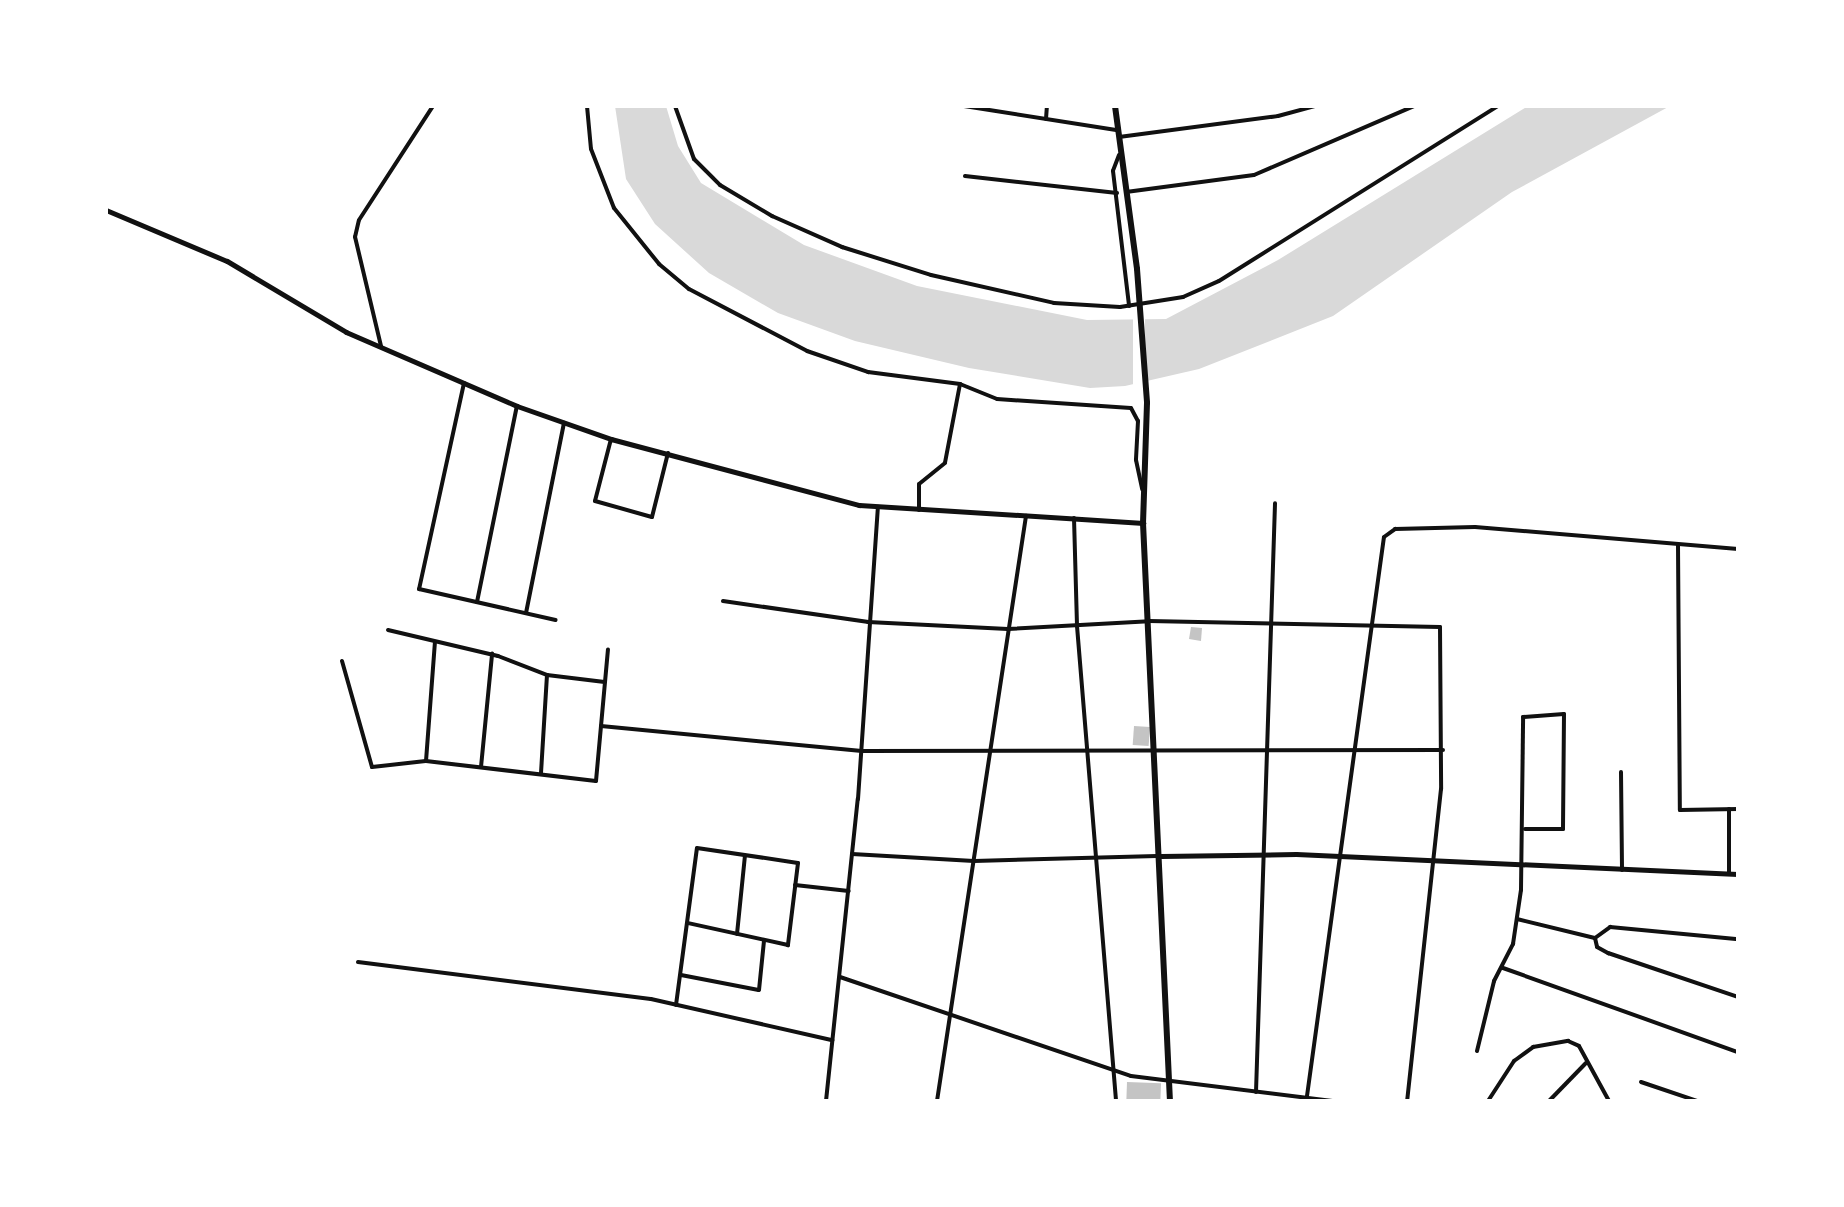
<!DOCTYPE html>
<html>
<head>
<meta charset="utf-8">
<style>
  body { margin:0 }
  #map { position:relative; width:1844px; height:1207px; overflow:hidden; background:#fff; font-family:Mulish,sans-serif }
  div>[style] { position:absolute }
  .water>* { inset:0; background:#d9d9d9 }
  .pier>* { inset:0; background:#fff; transform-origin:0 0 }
  .building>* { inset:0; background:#c4c4c4; transform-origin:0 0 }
  .minor>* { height:4px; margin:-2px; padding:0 2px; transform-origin:2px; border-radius:2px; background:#111 }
  .tertiary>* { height:5px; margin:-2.5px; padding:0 2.5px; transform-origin:2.5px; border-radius:2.5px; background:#111 }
  .primary>* { height:6px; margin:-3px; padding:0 3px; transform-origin:3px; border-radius:3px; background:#111 }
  span { translate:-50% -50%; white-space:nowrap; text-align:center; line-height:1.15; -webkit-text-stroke:6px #fff; paint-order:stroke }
  .frame { position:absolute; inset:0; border:108px solid #fff; pointer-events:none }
</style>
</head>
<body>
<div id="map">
  <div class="water">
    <i style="clip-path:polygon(615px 106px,666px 106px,678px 146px,701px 183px,804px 245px,917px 286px,1087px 320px,1166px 319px,1278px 260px,1528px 106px,1670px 106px,1512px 192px,1333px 316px,1199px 369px,1125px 386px,1090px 388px,969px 368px,855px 341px,778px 313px,709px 273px,655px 224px,626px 179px)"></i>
  </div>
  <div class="pier">
    <i style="left:1133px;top:315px;width:12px;height:72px"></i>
  </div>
  <div class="building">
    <i style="clip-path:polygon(1191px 627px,1202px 628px,1201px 641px,1189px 639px)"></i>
    <i style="left:1134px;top:726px;width:16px;height:19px;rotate:4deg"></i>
    <i style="left:1127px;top:1082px;width:34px;height:19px;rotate:2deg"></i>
  </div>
  <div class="minor">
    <i style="left:587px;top:106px;width:43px;rotate:84.7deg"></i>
    <i style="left:591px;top:149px;width:63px;rotate:68.7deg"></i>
    <i style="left:614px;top:208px;width:72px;rotate:51.2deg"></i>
    <i style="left:659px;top:264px;width:39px;rotate:40deg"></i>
    <i style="left:689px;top:289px;width:133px;rotate:27.7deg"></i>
    <i style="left:807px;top:351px;width:65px;rotate:19deg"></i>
    <i style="left:868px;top:372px;width:93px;rotate:7.4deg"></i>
    <i style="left:960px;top:384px;width:80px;rotate:100.8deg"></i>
    <i style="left:945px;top:463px;width:33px;rotate:141deg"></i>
    <i style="left:919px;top:484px;width:26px;rotate:90deg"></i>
    <i style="left:675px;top:106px;width:56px;rotate:70.3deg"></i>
    <i style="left:694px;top:159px;width:37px;rotate:45deg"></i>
    <i style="left:720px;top:185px;width:61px;rotate:30.8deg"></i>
    <i style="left:772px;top:216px;width:77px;rotate:23.9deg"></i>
    <i style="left:842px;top:247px;width:93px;rotate:17.5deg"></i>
    <i style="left:931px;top:275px;width:126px;rotate:12.8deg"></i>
    <i style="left:1054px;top:303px;width:66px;rotate:3.5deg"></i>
    <i style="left:1120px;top:307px;width:64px;rotate:-9deg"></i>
    <i style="left:1183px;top:297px;width:39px;rotate:-24deg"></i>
    <i style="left:1219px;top:281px;width:329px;rotate:-32.1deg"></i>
    <i style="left:964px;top:106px;width:154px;rotate:9deg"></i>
    <i style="left:1046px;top:119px;width:13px;rotate:-86deg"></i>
    <i style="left:1119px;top:137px;width:160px;rotate:-7.5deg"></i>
    <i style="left:1278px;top:116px;width:38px;rotate:-15deg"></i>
    <i style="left:1119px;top:155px;width:17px;rotate:111deg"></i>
    <i style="left:1113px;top:171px;width:136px;rotate:83.2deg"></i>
    <i style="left:965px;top:176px;width:153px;rotate:6.4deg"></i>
    <i style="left:1126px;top:192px;width:129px;rotate:-7.6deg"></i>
    <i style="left:1254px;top:175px;width:174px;rotate:-23.3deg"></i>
    <i style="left:381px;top:346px;width:112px;rotate:-103.4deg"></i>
    <i style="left:355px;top:237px;width:17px;rotate:-77deg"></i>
    <i style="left:359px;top:220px;width:136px;rotate:-57deg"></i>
    <i style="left:464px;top:383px;width:211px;rotate:102.3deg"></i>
    <i style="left:419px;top:589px;width:140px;rotate:12.8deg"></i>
    <i style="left:960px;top:384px;width:40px;rotate:22deg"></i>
    <i style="left:997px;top:399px;width:134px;rotate:3.8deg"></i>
    <i style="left:1131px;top:408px;width:15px;rotate:62deg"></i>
    <i style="left:1138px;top:421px;width:39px;rotate:93deg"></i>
    <i style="left:1136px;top:460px;width:30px;rotate:78deg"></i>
    <i style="left:611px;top:439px;width:64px;rotate:104.5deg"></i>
    <i style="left:595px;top:501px;width:59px;rotate:15.7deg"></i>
    <i style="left:652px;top:517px;width:66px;rotate:-76deg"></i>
    <i style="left:1074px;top:518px;width:108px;rotate:88.4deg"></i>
    <i style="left:1077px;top:626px;width:477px;rotate:85.3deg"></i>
    <i style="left:1678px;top:545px;width:265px;rotate:89.6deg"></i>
    <i style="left:1680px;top:810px;width:58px;rotate:-1deg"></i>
    <i style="left:723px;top:601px;width:147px;rotate:8.2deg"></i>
    <i style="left:868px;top:622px;width:140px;rotate:2.9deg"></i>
    <i style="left:1008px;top:629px;width:141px;rotate:-3.2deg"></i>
    <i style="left:1149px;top:621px;width:291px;rotate:1.2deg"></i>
    <i style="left:1440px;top:627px;width:162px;rotate:89.6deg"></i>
    <i style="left:1441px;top:789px;width:314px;rotate:96.2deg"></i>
    <i style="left:477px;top:602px;width:200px;rotate:-78.5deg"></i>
    <i style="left:526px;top:613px;width:194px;rotate:-78.7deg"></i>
    <i style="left:388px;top:630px;width:113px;rotate:13.3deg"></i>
    <i style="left:498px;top:656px;width:53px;rotate:21.2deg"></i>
    <i style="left:547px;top:675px;width:58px;rotate:6.9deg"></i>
    <i style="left:342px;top:661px;width:110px;rotate:74.2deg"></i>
    <i style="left:372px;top:767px;width:54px;rotate:-6.3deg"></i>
    <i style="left:426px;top:761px;width:171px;rotate:6.7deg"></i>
    <i style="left:596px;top:781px;width:132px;rotate:-84.8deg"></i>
    <i style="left:601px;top:726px;width:262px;rotate:5.5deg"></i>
    <i style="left:862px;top:751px;width:581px;rotate:-0.1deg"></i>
    <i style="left:426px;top:761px;width:119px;rotate:-85.7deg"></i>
    <i style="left:481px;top:767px;width:114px;rotate:-84.4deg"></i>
    <i style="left:1621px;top:772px;width:98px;rotate:89.4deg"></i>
    <i style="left:541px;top:773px;width:98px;rotate:-86.5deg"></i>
    <i style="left:1729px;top:809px;width:64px;rotate:90deg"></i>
    <i style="left:852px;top:854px;width:122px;rotate:3.3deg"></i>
    <i style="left:974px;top:861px;width:183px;rotate:-1.6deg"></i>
    <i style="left:795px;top:885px;width:54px;rotate:6.3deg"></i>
    <i style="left:1517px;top:919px;width:80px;rotate:13.7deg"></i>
    <i style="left:1595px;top:938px;width:19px;rotate:-36deg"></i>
    <i style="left:1610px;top:927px;width:129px;rotate:5.4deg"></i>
    <i style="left:737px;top:934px;width:79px;rotate:-84.2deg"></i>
    <i style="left:1595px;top:938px;width:9px;rotate:77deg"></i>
    <i style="left:1597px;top:947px;width:13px;rotate:29deg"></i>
    <i style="left:1608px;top:953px;width:137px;rotate:18.7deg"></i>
    <i style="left:358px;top:962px;width:295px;rotate:7.2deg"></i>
    <i style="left:651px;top:999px;width:186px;rotate:12.8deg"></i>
    <i style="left:1503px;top:968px;width:250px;rotate:19.7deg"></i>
    <i style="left:681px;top:975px;width:79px;rotate:10.9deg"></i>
    <i style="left:759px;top:990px;width:49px;rotate:-84.2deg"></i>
    <i style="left:840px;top:977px;width:307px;rotate:18.8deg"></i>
    <i style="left:1131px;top:1076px;width:203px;rotate:7.1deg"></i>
    <i style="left:676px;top:1005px;width:158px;rotate:-82.4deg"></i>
    <i style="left:697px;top:848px;width:102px;rotate:8.4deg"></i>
    <i style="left:798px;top:863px;width:83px;rotate:97deg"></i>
    <i style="left:788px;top:945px;width:102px;rotate:-167.6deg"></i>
    <i style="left:1477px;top:1051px;width:72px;rotate:-76.3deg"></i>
    <i style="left:1494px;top:981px;width:42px;rotate:-62.8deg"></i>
    <i style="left:1513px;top:944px;width:55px;rotate:-81.6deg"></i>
    <i style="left:1521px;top:890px;width:173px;rotate:-89.3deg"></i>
    <i style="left:1523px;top:717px;width:41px;rotate:-4.2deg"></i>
    <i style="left:1564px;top:714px;width:115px;rotate:90.5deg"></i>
    <i style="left:1563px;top:829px;width:38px;rotate:180deg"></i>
    <i style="left:1641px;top:1082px;width:59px;rotate:18.7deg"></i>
    <i style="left:1256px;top:1092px;width:589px;rotate:-88.15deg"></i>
    <i style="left:1307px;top:1096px;width:564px;rotate:-82.16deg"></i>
    <i style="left:1384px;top:537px;width:14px;rotate:-36deg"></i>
    <i style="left:1395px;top:529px;width:80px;rotate:-1.4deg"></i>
    <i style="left:1475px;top:527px;width:264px;rotate:4.8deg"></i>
    <i style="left:826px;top:1101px;width:304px;rotate:-84deg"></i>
    <i style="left:858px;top:799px;width:293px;rotate:-86.1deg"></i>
    <i style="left:937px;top:1101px;width:592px;rotate:-81.35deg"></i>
    <i style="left:1488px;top:1101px;width:48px;rotate:-57deg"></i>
    <i style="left:1514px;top:1061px;width:24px;rotate:-36deg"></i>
    <i style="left:1533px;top:1047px;width:36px;rotate:-10deg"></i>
    <i style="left:1568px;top:1041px;width:12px;rotate:24deg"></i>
    <i style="left:1579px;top:1046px;width:63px;rotate:61.4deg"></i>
    <i style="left:1549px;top:1101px;width:53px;rotate:-45.8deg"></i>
  </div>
  <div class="tertiary">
    <i style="left:106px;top:210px;width:131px;rotate:22.9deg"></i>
    <i style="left:227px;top:261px;width:139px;rotate:30.8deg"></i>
    <i style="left:346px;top:332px;width:186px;rotate:23.4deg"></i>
    <i style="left:517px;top:406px;width:100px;rotate:19.3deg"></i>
    <i style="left:611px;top:439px;width:257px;rotate:14.9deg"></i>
    <i style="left:859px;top:505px;width:285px;rotate:3.6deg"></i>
    <i style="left:1161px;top:856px;width:135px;rotate:-0.8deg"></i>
    <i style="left:1296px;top:854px;width:442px;rotate:2.6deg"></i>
  </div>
  <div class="primary">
    <i style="left:1115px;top:106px;width:164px;rotate:82.3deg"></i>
    <i style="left:1137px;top:269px;width:134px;rotate:85.7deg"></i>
    <i style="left:1147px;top:403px;width:120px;rotate:91.9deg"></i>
    <i style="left:1143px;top:523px;width:579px;rotate:87.33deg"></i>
  </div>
  <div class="frame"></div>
</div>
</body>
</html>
